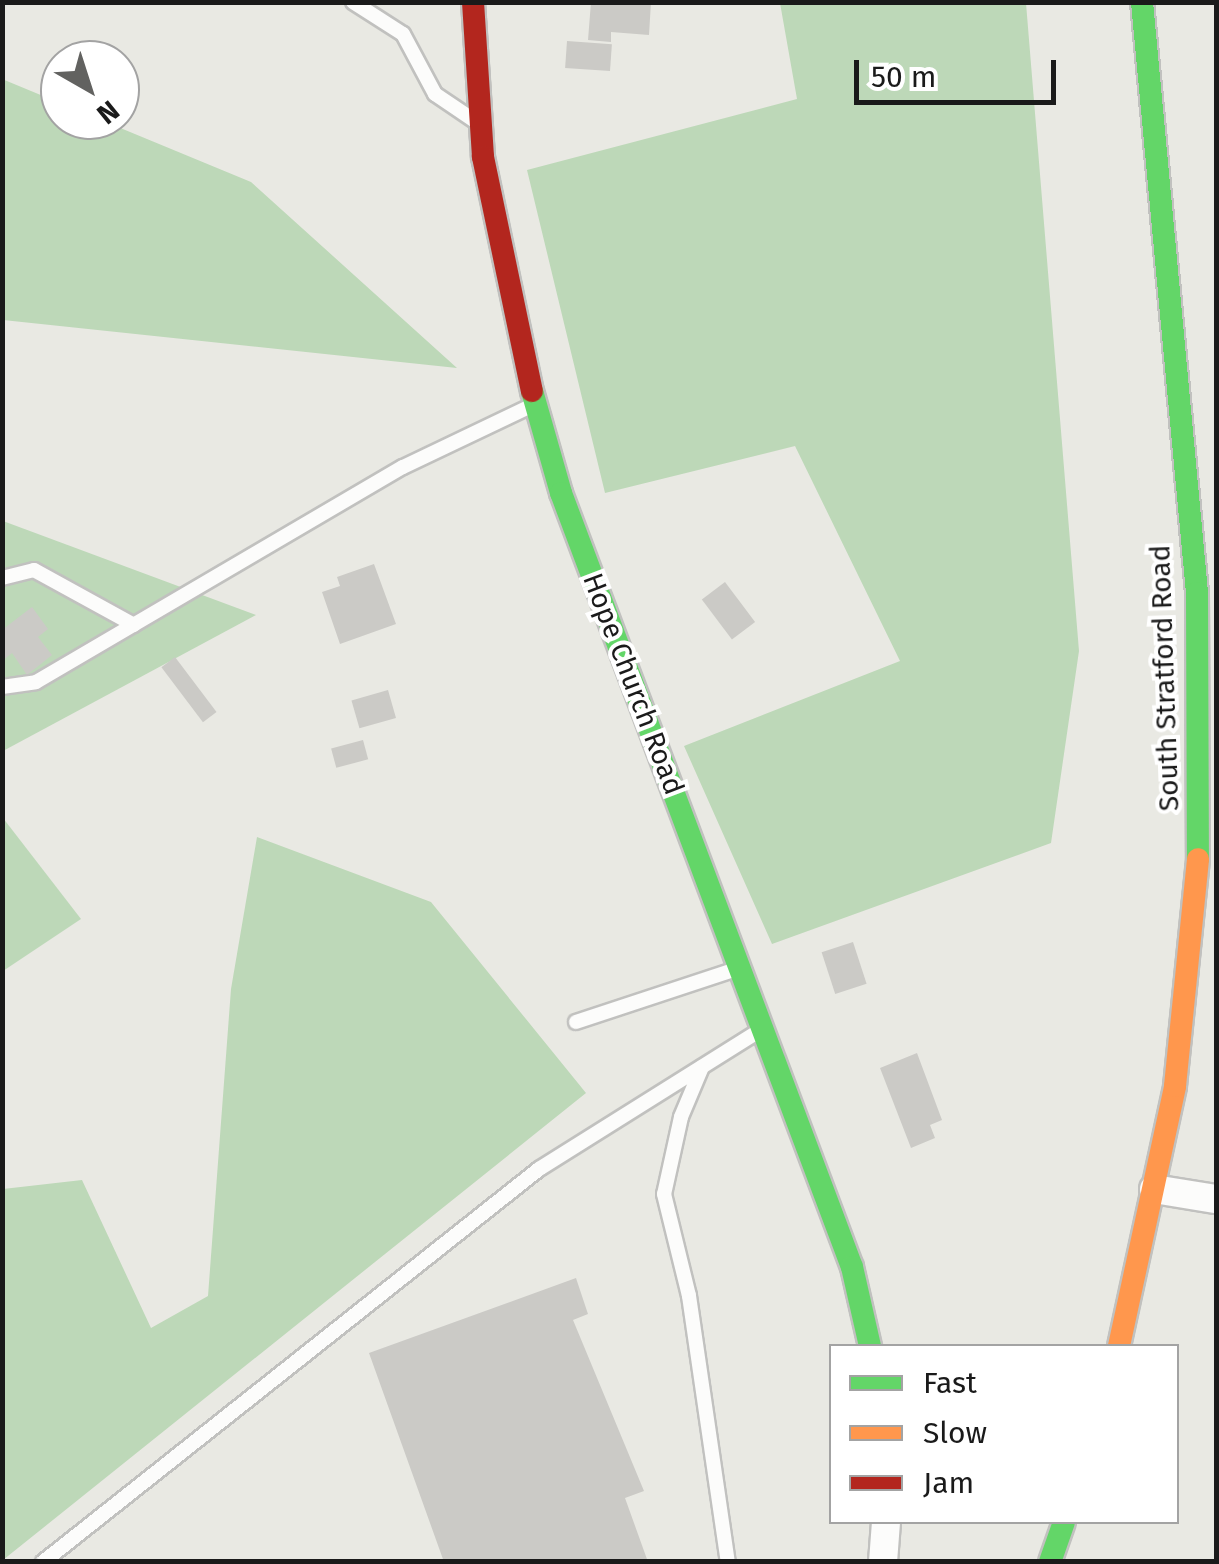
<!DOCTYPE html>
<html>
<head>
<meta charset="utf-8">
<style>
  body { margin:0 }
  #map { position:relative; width:1219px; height:1564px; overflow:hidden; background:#e9e9e3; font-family:"Fira Sans",sans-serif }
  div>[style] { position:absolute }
  .forest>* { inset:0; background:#bdd8b8 }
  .building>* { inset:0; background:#cbcac6; transform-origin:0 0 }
  .roads { filter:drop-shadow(2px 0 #c1c1bf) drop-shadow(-2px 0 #c1c1bf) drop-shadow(0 2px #c1c1bf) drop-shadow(0 -2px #c1c1bf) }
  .lane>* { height:14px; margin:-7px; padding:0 7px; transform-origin:7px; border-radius:7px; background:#fcfcfb }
  .street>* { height:28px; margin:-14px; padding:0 14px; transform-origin:14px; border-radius:14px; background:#fcfcfb }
  .fast>* { height:22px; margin:-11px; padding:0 11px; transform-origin:11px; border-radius:11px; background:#63d668 }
  .slow>* { height:22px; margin:-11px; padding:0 11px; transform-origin:11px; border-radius:11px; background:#ff974d }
  .jam>* { height:22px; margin:-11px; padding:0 11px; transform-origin:11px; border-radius:11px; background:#b3261e }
  span { translate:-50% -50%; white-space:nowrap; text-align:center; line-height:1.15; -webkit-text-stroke:8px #fff; paint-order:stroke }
  .street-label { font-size:28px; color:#1a1a1a }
  .frame { position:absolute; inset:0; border:5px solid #1a1a1a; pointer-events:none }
  .legend { position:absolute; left:829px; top:1344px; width:350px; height:180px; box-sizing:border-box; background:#fff; border:2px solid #a3a3a3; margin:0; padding:12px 18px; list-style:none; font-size:30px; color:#1a1a1a }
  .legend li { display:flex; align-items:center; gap:20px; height:50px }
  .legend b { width:50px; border:2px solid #a3a3a3 }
  .north { position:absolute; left:40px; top:40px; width:100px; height:100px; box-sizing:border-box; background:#fff; border:2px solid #a3a3a3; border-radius:50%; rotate:141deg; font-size:28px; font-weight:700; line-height:40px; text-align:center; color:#1a1a1a }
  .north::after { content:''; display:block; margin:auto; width:35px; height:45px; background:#626260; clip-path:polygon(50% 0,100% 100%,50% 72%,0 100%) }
  .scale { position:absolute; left:854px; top:60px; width:202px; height:45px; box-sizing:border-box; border:5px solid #1a1a1a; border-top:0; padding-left:12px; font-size:30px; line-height:35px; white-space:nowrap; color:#1a1a1a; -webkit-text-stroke:8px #fff; paint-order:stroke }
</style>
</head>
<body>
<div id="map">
  <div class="forest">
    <i style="clip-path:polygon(780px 3px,1026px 3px,1079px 651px,1051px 843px,772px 944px,684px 746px,900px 661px,795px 446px,605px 493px,527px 170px,797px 99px)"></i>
    <i style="clip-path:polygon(2px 79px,60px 103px,60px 120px,101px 120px,251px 182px,457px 368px,3px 320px)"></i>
    <i style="clip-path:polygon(3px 521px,256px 615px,3px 751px)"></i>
    <i style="clip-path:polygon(3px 818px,81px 919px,3px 971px,2px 971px)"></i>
    <i style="clip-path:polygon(257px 837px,431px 902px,586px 1093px,3px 1560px,3px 1189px,82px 1180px,151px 1328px,208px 1296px,231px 989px)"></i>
  </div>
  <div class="building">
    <i style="clip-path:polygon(591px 2px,651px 2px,649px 35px,611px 32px,611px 42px,588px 40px)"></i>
    <i style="left:567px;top:41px;width:45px;height:27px;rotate:4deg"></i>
    <i style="clip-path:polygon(374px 564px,396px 624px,340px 644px,322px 592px,340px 586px,337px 577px)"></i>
    <i style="left:725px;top:582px;width:50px;height:29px;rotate:53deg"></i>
    <i style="clip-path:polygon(32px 607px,48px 629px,38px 637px,52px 655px,27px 675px,12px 653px,2px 661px,2px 630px)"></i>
    <i style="left:175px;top:657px;width:69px;height:17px;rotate:53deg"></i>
    <i style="left:388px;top:690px;width:29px;height:38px;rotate:74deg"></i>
    <i style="left:363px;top:740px;width:20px;height:33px;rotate:75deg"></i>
    <i style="left:853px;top:942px;width:44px;height:33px;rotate:72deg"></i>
    <i style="clip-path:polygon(917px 1053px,942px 1120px,930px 1125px,935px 1138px,911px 1148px,880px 1068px)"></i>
    <i style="clip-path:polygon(576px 1278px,588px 1314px,573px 1320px,644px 1491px,625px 1498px,648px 1562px,444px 1562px,369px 1353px)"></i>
  </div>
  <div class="roads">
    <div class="lane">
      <i style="left:353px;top:2px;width:59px;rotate:32.6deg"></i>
      <i style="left:403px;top:34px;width:68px;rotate:61.9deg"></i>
      <i style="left:435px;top:94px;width:52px;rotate:34deg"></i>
      <i style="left:2px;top:578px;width:33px;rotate:-14deg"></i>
      <i style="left:34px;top:570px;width:114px;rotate:28.8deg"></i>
      <i style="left:2px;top:687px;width:34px;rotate:-8deg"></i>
      <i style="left:36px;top:682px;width:425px;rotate:-30.4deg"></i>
      <i style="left:403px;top:467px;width:146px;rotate:-25.5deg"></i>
      <i style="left:576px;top:1022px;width:172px;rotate:-18.3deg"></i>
      <i style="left:702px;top:1067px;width:54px;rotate:112.8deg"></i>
      <i style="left:681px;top:1117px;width:79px;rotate:102.4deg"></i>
      <i style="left:664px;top:1194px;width:105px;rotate:76.2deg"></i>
      <i style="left:689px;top:1296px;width:269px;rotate:81.7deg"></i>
      <i style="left:43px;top:1562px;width:633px;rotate:-38.39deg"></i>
      <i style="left:539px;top:1169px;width:262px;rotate:-32.1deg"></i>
    </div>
    <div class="street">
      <i style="left:1154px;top:1189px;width:63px;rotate:9.2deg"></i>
      <i style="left:883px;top:1562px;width:40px;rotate:-85.7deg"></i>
    </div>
    <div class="fast">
      <i style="left:1142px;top:2px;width:594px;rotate:84.68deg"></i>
      <i style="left:1197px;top:593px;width:266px;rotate:89.8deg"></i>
      <i style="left:532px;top:391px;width:106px;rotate:74.1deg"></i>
      <i style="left:561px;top:493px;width:827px;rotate:69.4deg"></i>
      <i style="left:852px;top:1267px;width:81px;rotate:77.2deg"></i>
      <i style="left:1050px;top:1562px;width:42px;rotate:-70.7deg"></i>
    </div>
    <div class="slow">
      <i style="left:1119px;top:1346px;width:266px;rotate:-77.8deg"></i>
      <i style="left:1175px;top:1086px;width:228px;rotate:-84.2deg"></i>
    </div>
    <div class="jam">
      <i style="left:473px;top:2px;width:155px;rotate:86.3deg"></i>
      <i style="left:483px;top:157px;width:239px;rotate:78.2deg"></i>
    </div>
  </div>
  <div class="street-label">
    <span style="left:1165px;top:678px;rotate:-92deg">South Stratford Road</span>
    <span style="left:633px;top:684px;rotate:69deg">Hope Church Road</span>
  </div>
  <div class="frame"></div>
  <ul class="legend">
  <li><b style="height:12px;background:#63d668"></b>Fast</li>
  <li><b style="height:12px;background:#ff974d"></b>Slow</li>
  <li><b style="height:12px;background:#b3261e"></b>Jam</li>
  </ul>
  <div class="north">N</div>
  <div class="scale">50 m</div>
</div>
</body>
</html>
